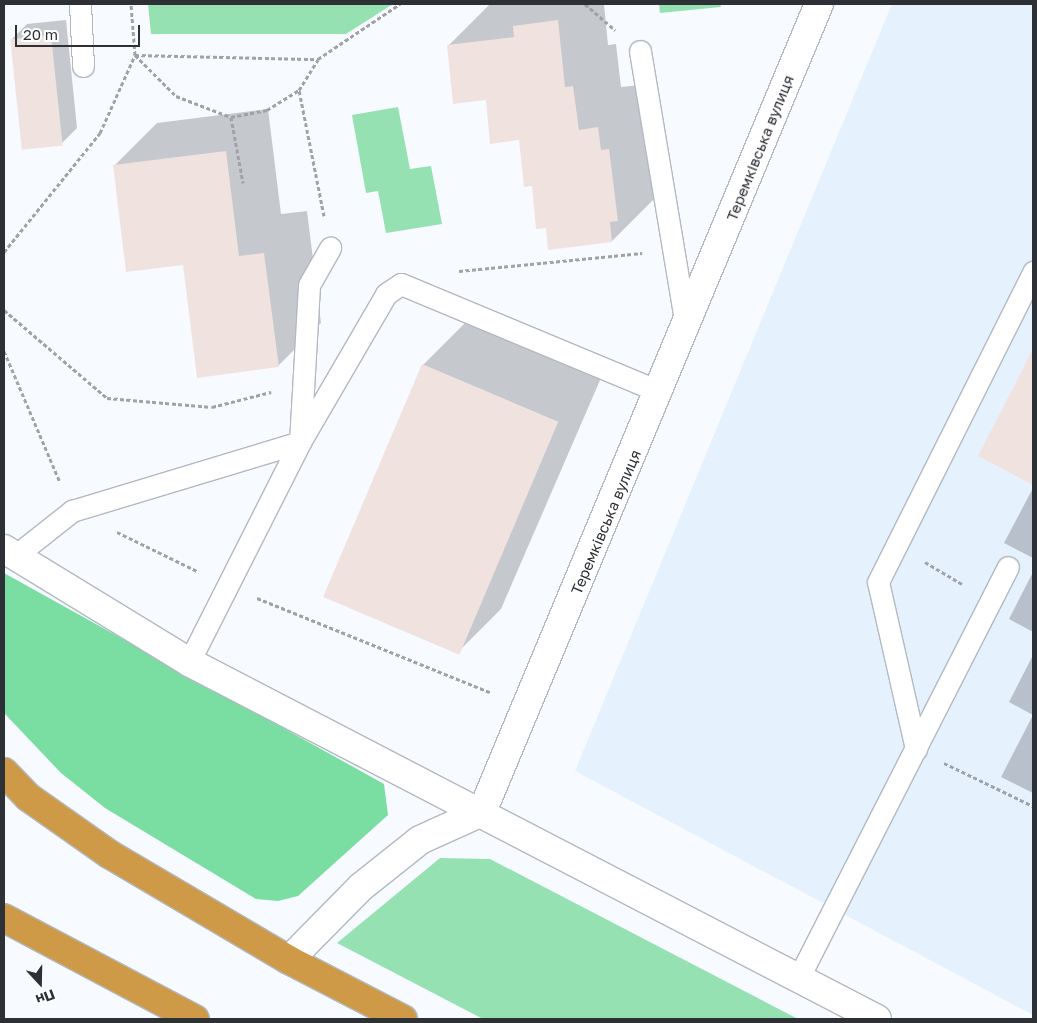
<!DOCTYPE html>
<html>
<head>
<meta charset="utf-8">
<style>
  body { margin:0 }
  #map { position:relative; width:1037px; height:1023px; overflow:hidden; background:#f7fbff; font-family:"Golos Text",sans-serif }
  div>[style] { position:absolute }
  .built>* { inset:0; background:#e6f1fe }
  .green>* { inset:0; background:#95e1b2 }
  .forest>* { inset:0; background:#7adda2 }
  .shadow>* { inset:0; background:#0003 }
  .building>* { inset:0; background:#f0e2df; transform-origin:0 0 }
  .path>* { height:3px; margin-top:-1.5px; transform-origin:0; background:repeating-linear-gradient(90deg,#9fa2a6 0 4px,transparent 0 6.5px) }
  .roads { filter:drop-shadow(1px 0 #b1b9c2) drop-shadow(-1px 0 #b1b9c2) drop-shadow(0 1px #b1b9c2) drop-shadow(0 -1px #b1b9c2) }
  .service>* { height:21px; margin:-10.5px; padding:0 10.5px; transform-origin:10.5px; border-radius:10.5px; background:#fff }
  .minor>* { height:28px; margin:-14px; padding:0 14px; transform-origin:14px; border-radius:14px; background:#fff }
  .trunk>* { height:28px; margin:-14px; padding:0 14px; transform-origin:14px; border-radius:14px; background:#cf9a47 }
  span { translate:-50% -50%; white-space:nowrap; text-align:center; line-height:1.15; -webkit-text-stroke:4.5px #fff; paint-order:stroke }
  .street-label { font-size:15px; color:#2d3034 }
  .frame { position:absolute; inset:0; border:5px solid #2d3034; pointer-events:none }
  .north { position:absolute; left:15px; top:958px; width:50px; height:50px; -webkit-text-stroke:4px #fff; paint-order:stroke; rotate:159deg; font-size:14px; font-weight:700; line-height:20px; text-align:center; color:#2d3034 }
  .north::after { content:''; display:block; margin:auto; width:18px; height:22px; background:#2d3034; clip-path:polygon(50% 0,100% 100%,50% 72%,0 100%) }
  .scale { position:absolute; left:15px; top:25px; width:125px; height:22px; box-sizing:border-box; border:2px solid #2d3034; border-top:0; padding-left:6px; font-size:15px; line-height:18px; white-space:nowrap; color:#2d3034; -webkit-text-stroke:4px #fff; paint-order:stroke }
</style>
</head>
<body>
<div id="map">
  <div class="built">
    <i style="clip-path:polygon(892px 4px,1033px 4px,1033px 1015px,575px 771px)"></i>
  </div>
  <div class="green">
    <i style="clip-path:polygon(148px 4px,393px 4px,346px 34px,151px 34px)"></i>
    <i style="clip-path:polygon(659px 4px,720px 4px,721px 7px,660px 13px)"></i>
    <i style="clip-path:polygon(398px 107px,410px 169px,431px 166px,442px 224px,386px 233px,378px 191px,366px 193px,352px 115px)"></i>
    <i style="clip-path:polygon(440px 858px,490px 859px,798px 1019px,483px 1019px,337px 943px)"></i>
  </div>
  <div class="forest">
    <i style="clip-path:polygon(4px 573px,384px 784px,388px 815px,298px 896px,278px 901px,256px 899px,105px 808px,61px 773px,4px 713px)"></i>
  </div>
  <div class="shadow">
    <i style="clip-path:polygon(490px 4px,604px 4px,608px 45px,616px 44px,621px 87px,641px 85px,655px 198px,612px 241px,547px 227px,520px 139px,448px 46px)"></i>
    <i style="clip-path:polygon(66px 20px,77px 128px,61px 144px,11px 40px,27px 24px)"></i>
    <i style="clip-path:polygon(268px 109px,281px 214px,307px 211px,321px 323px,278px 366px,184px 264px,114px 166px,157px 123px)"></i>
    <i style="clip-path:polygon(467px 321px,601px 378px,501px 609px,457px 653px,324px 596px,423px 365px)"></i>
    <i style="clip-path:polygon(1033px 365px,1033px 483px,979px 455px,1018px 380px)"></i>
    <i style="clip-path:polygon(1033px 488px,1033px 558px,1004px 543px)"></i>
    <i style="clip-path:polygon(1033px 572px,1033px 632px,1009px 619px)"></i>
    <i style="clip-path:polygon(1033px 655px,1033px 715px,1009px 702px)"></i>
    <i style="clip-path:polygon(1033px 715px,1033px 793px,1001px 777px)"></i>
  </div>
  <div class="building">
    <i style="clip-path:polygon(558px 20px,565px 87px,573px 86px,579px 130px,598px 127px,601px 150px,609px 149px,618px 221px,610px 222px,612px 242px,548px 250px,546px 228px,536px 229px,532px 186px,524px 187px,519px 140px,490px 144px,486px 100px,453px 104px,447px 45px,514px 37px,513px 26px)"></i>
    <i style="left:51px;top:35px;width:111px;height:41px;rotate:84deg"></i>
    <i style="clip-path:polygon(226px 151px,239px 256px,264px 253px,279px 367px,197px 378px,183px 265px,126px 272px,113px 165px)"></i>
    <i style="clip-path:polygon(1033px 349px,1033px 485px,978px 456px)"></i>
    <i style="left:422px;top:364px;width:148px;height:253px;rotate:23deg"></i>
  </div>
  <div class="path">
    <i style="left:585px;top:4px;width:40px;rotate:41deg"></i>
    <i style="left:135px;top:55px;width:58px;rotate:45deg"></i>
    <i style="left:176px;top:96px;width:59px;rotate:20.9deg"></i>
    <i style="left:231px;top:117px;width:37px;rotate:-11deg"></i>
    <i style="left:267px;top:110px;width:38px;rotate:-32deg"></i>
    <i style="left:135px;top:55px;width:183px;rotate:1.3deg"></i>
    <i style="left:231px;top:117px;width:67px;rotate:79.7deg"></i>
    <i style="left:324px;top:216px;width:128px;rotate:-101.2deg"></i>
    <i style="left:299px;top:90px;width:36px;rotate:-58deg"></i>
    <i style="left:318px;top:59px;width:99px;rotate:-33.9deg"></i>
    <i style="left:4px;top:252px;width:153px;rotate:-51.1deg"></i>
    <i style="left:100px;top:133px;width:85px;rotate:-65.8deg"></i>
    <i style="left:135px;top:55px;width:51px;rotate:-94.5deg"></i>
    <i style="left:459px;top:271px;width:184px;rotate:-5.6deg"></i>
    <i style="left:4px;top:310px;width:135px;rotate:40.5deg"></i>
    <i style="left:107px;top:398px;width:105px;rotate:4.9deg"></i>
    <i style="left:212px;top:407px;width:61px;rotate:-14.3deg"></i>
    <i style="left:4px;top:351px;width:142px;rotate:66.9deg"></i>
    <i style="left:117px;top:532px;width:91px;rotate:26deg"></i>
    <i style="left:925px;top:562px;width:43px;rotate:30.7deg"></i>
    <i style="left:257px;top:598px;width:253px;rotate:22deg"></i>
    <i style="left:944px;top:763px;width:99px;rotate:25.8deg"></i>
  </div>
  <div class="roads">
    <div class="service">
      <i style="left:80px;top:4px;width:62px;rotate:87.2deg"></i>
      <i style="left:640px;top:51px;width:279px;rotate:80.5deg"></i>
      <i style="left:15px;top:556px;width:73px;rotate:-38.3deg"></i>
      <i style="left:72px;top:511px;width:238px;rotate:-16.8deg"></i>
      <i style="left:300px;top:442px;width:157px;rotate:-86.7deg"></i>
      <i style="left:309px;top:285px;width:43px;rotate:-60.4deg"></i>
      <i style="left:189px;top:662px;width:246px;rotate:-63.2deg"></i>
      <i style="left:300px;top:442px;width:171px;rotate:-59.8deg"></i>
      <i style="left:386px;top:294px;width:18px;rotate:-34deg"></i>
      <i style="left:401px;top:284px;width:281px;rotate:22.6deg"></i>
      <i style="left:916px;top:749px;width:171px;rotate:-102.8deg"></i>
      <i style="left:878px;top:582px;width:347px;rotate:-63.4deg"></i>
      <i style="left:799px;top:977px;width:460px;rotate:-63deg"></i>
    </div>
    <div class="minor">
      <i style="left:4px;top:549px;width:217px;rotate:31.4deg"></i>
      <i style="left:189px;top:662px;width:775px;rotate:27.42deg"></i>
      <i style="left:289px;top:960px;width:103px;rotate:-45.4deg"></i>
      <i style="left:361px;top:887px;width:75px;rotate:-38.5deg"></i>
      <i style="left:420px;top:840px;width:68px;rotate:-24.3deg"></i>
      <i style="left:482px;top:812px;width:875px;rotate:-67.36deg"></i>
    </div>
    <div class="trunk">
      <i style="left:4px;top:772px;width:35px;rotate:46deg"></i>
      <i style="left:28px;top:797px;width:99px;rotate:35.1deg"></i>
      <i style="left:109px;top:854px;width:209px;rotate:30.5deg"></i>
      <i style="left:289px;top:960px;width:128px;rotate:27.4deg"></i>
      <i style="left:4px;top:918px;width:216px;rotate:27.9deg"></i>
    </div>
  </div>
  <div class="street-label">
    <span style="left:760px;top:148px;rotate:-68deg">Теремківська вулиця</span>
    <span style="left:606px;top:522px;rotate:-67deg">Теремківська вулиця</span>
  </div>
  <div class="frame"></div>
  <div class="north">Пн</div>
  <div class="scale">20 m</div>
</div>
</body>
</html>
